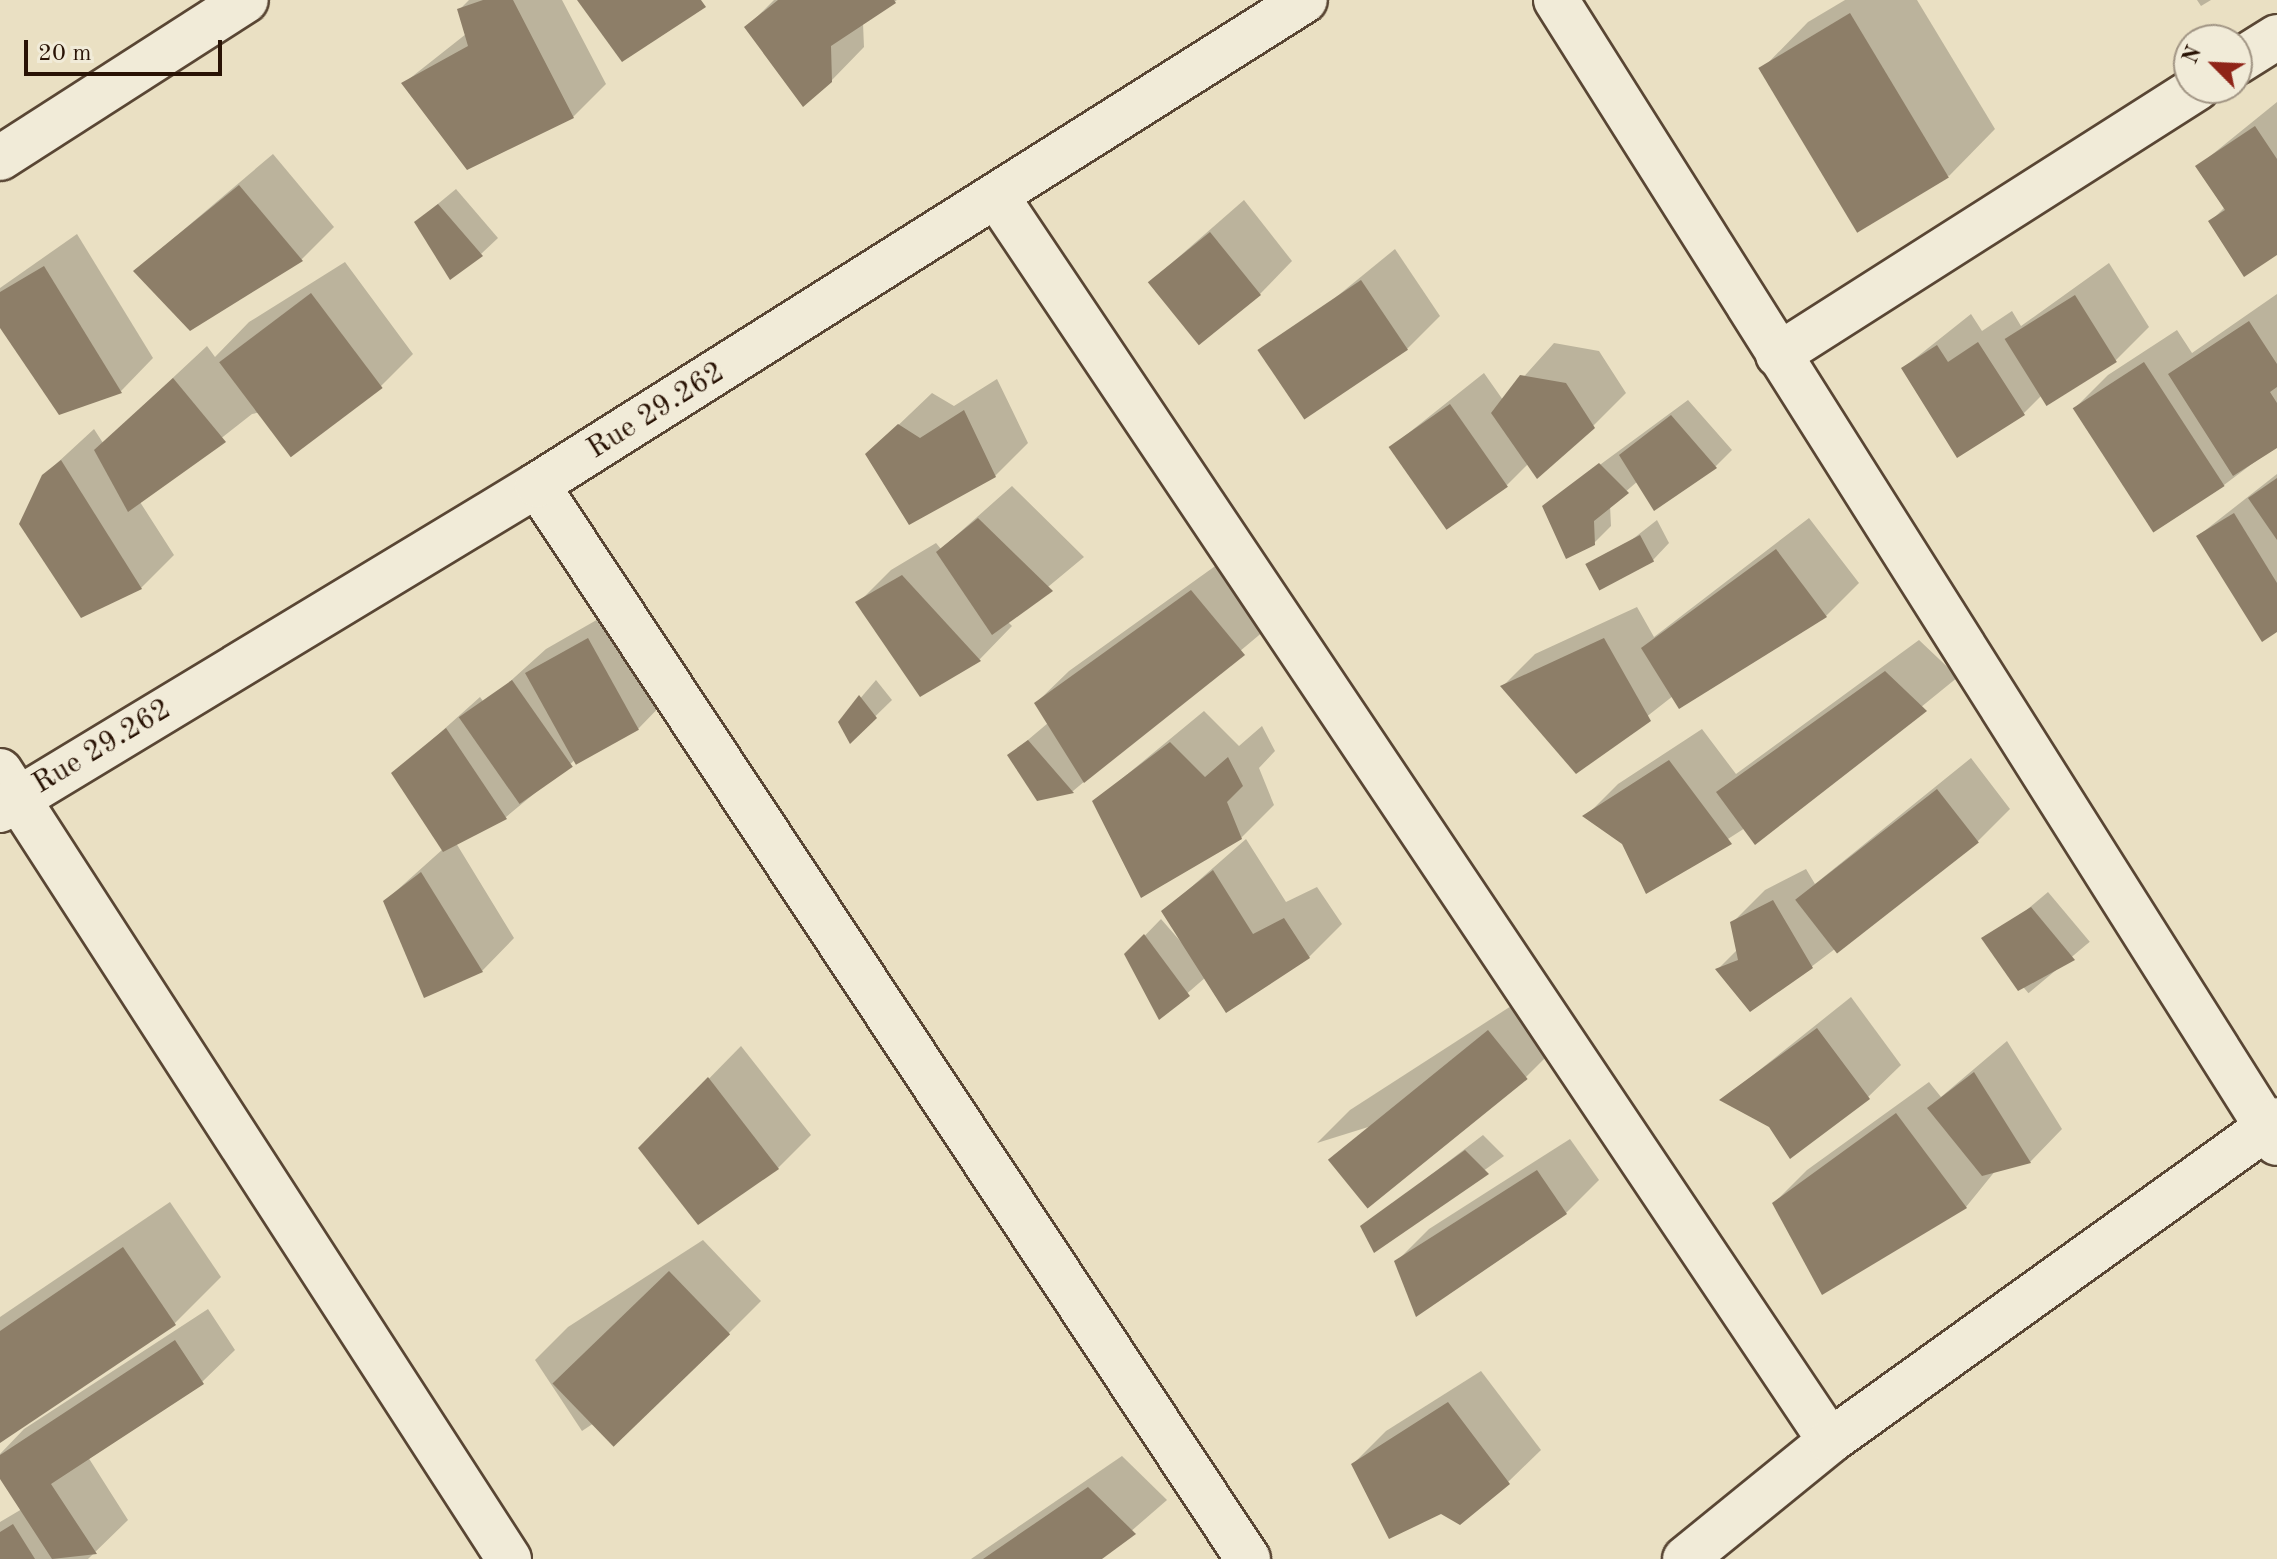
<!DOCTYPE html>
<html>
<head>
<meta charset="utf-8">
<style>
  body { margin:0 }
  #map { position:relative; width:2277px; height:1559px; overflow:hidden; background:#eae0c3; font-family:"Old Standard TT",serif }
  div>[style] { position:absolute }
  .shadow>* { inset:0; background:#0003; transform-origin:0 0 }
  .building>* { inset:0; background:#8d7e68; transform-origin:0 0 }
  .roads { filter:drop-shadow(2px 0 #594634) drop-shadow(-2px 0 #594634) drop-shadow(0 2px #594634) drop-shadow(0 -2px #594634) }
  .minor>* { height:44px; margin:-22px; padding:0 22px; transform-origin:22px; border-radius:22px; background:#f1ebd8 }
  span { translate:-50% -50%; white-space:nowrap; text-align:center; line-height:1.15; -webkit-text-stroke:6px #f1ebd8; paint-order:stroke }
  .street-label { font-size:30px; color:#291305 }
  .north { position:absolute; left:2173px; top:24px; width:80px; height:80px; box-sizing:border-box; background:#f1ebd8; border:2px solid #a19584; border-radius:50%; rotate:294deg; font-size:22px; font-weight:700; line-height:32px; text-align:center; color:#291305 }
  .north::after { content:''; display:block; margin:auto; width:28px; height:36px; background:#8f2418; clip-path:polygon(50% 0,100% 100%,50% 72%,0 100%) }
  .scale { position:absolute; left:24px; top:40px; width:198px; height:36px; box-sizing:border-box; border:4px solid #291305; border-top:0; padding-left:10px; font-size:24px; line-height:28px; white-space:nowrap; color:#291305; -webkit-text-stroke:6px #f1ebd8; paint-order:stroke }
</style>
</head>
<body>
<div id="map">
  <div class="shadow">
    <i style="clip-path:polygon(469px 0,562px 0,606px 84px,573px 117px,404px 83px,466px 34px,459px 10px)"></i>
    <i style="clip-path:polygon(774px 0,897px 0,863px 23px,864px 47px,831px 81px,747px 27px)"></i>
    <i style="clip-path:polygon(1845px 0,1917px 0,1995px 129px,1949px 176px,1762px 69px,1808px 22px)"></i>
    <i style="clip-path:polygon(2197px 0,2211px 0,2201px 6px)"></i>
    <i style="clip-path:polygon(2277px 102px,2277px 253px,2210px 222px,2225px 207px,2198px 166px)"></i>
    <i style="clip-path:polygon(273px 154px,334px 227px,302px 259px,190px 328px,135px 271px)"></i>
    <i style="clip-path:polygon(456px 189px,498px 238px,481px 254px,416px 222px)"></i>
    <i style="clip-path:polygon(1244px 200px,1292px 261px,1260px 294px,1149px 283px)"></i>
    <i style="clip-path:polygon(77px 234px,153px 358px,121px 391px,0 324px,0 288px)"></i>
    <i style="clip-path:polygon(1395px 249px,1440px 316px,1407px 349px,1264px 356px)"></i>
    <i style="clip-path:polygon(345px 262px,413px 354px,381px 386px,252px 414px,140px 502px,174px 555px,141px 588px,43px 476px,94px 429px,103px 443px,207px 346px,215px 357px,249px 322px)"></i>
    <i style="clip-path:polygon(2109px 263px,2149px 327px,2116px 360px,2049px 404px,2043px 394px,2024px 413px,1903px 368px,1971px 314px,1982px 331px,2012px 311px,2021px 326px)"></i>
    <i style="clip-path:polygon(2277px 294px,2277px 445px,2224px 485px,2075px 408px,2108px 375px,2177px 330px,2192px 353px)"></i>
    <i style="clip-path:polygon(1554px 343px,1599px 351px,1626px 393px,1593px 426px,1529px 463px,1507px 485px,1391px 447px,1484px 373px,1503px 400px)"></i>
    <i style="clip-path:polygon(997px 379px,1028px 443px,995px 476px,867px 455px,932px 393px,954px 406px)"></i>
    <i style="clip-path:polygon(1688px 400px,1732px 450px,1716px 466px,1654px 508px,1638px 481px,1610px 505px,1611px 526px,1594px 543px,1544px 506px)"></i>
    <i style="clip-path:polygon(2277px 474px,2277px 630px,2198px 536px)"></i>
    <i style="clip-path:polygon(1012px 486px,1084px 557px,1007px 621px,1012px 626px,980px 659px,921px 694px,858px 603px,891px 570px,936px 543px,941px 549px)"></i>
    <i style="clip-path:polygon(1809px 518px,1859px 583px,1826px 616px,1673px 696px,1576px 772px,1503px 686px,1535px 654px,1637px 607px,1654px 637px)"></i>
    <i style="clip-path:polygon(1657px 520px,1669px 543px,1653px 560px,1592px 571px)"></i>
    <i style="clip-path:polygon(1225px 559px,1276px 621px,1073px 791px,1038px 799px,1010px 755px,1048px 723px,1036px 703px,1069px 671px)"></i>
    <i style="clip-path:polygon(621px 606px,670px 696px,638px 729px,581px 755px,506px 817px,456px 843px,514px 938px,482px 971px,385px 901px,443px 849px,394px 774px,480px 697px,485px 704px,546px 649px)"></i>
    <i style="clip-path:polygon(1919px 640px,1958px 677px,1755px 842px,1745px 828px,1647px 891px,1623px 843px,1586px 816px,1618px 784px,1702px 729px,1736px 774px)"></i>
    <i style="clip-path:polygon(876px 680px,892px 700px,850px 741px,840px 722px)"></i>
    <i style="clip-path:polygon(1204px 711px,1239px 746px,1262px 726px,1275px 751px,1259px 768px,1274px 805px,1241px 838px,1095px 801px)"></i>
    <i style="clip-path:polygon(1971px 758px,2010px 809px,1978px 841px,1811px 967px,1718px 969px,1738px 949px,1732px 923px,1765px 890px,1806px 869px,1815px 884px)"></i>
    <i style="clip-path:polygon(1246px 839px,1286px 902px,1317px 887px,1342px 924px,1309px 957px,1206px 977px,1160px 1017px,1126px 955px,1161px 919px,1188px 950px,1164px 911px)"></i>
    <i style="left:2048px;top:892px;width:65px;height:80px;rotate:50deg"></i>
    <i style="clip-path:polygon(1851px 997px,1901px 1065px,1868px 1097px,1771px 1126px,1722px 1100px)"></i>
    <i style="clip-path:polygon(1522px 999px,1558px 1045px,1525px 1078px,1317px 1143px,1350px 1110px)"></i>
    <i style="clip-path:polygon(2007px 1041px,2062px 1129px,2030px 1162px,1996px 1170px,1966px 1207px,1823px 1292px,1774px 1203px,1807px 1170px,1929px 1082px,1941px 1097px)"></i>
    <i style="clip-path:polygon(741px 1046px,811px 1135px,778px 1168px,699px 1222px,641px 1148px)"></i>
    <i style="clip-path:polygon(1483px 1135px,1504px 1156px,1374px 1250px,1363px 1227px)"></i>
    <i style="clip-path:polygon(1570px 1139px,1599px 1180px,1566px 1213px,1396px 1262px,1429px 1229px)"></i>
    <i style="clip-path:polygon(170px 1202px,221px 1277px,174px 1324px,0 1441px,0 1317px)"></i>
    <i style="clip-path:polygon(703px 1240px,761px 1301px,729px 1333px,582px 1431px,535px 1360px,568px 1327px)"></i>
    <i style="clip-path:polygon(208px 1309px,235px 1350px,202px 1382px,88px 1457px,128px 1520px,88px 1559px,0 1559px,0 1522px,22px 1509px,0 1475px,0 1454px,24px 1429px)"></i>
    <i style="clip-path:polygon(1481px 1371px,1541px 1450px,1508px 1482px,1353px 1464px,1386px 1431px)"></i>
    <i style="clip-path:polygon(1122px 1456px,1167px 1500px,1099px 1559px,971px 1559px)"></i>
  </div>
  <div class="building">
    <i style="clip-path:polygon(483px 0,513px 0,574px 118px,467px 170px,401px 83px,468px 46px,457px 9px)"></i>
    <i style="clip-path:polygon(577px 0,701px 0,706px 7px,622px 62px)"></i>
    <i style="clip-path:polygon(778px 0,894px 0,896px 3px,831px 46px,832px 82px,803px 107px,744px 27px)"></i>
    <i style="left:1850px;top:13px;width:192px;height:107px;rotate:59deg"></i>
    <i style="clip-path:polygon(2255px 126px,2277px 159px,2277px 255px,2244px 277px,2208px 221px,2225px 210px,2195px 166px)"></i>
    <i style="clip-path:polygon(239px 185px,303px 261px,190px 331px,133px 271px)"></i>
    <i style="clip-path:polygon(438px 204px,483px 256px,450px 280px,414px 222px)"></i>
    <i style="left:1210px;top:232px;width:81px;height:80px;rotate:51deg"></i>
    <i style="clip-path:polygon(44px 266px,122px 393px,59px 415px,0 328px,0 292px)"></i>
    <i style="left:1361px;top:280px;width:84px;height:125px;rotate:56deg"></i>
    <i style="left:311px;top:293px;width:119px;height:115px;rotate:53deg"></i>
    <i style="left:2075px;top:295px;width:79px;height:83px;rotate:58deg"></i>
    <i style="clip-path:polygon(2249px 321px,2277px 364px,2277px 387px,2270px 392px,2277px 403px,2277px 448px,2233px 476px,2168px 374px)"></i>
    <i style="clip-path:polygon(1978px 342px,2025px 415px,1957px 458px,1901px 368px,1937px 345px,1948px 362px)"></i>
    <i style="left:2144px;top:362px;width:148px;height:85px;rotate:57deg"></i>
    <i style="clip-path:polygon(1520px 375px,1566px 383px,1595px 428px,1537px 479px,1491px 413px)"></i>
    <i style="clip-path:polygon(173px 378px,226px 442px,128px 512px,94px 450px)"></i>
    <i style="left:1450px;top:404px;width:101px;height:75px;rotate:55deg"></i>
    <i style="clip-path:polygon(964px 410px,996px 477px,909px 525px,865px 454px,898px 424px,920px 438px)"></i>
    <i style="clip-path:polygon(1671px 415px,1717px 468px,1654px 511px,1619px 455px)"></i>
    <i style="clip-path:polygon(61px 460px,142px 589px,81px 618px,19px 524px,42px 475px)"></i>
    <i style="clip-path:polygon(1599px 463px,1629px 493px,1594px 521px,1595px 545px,1566px 559px,1542px 506px)"></i>
    <i style="clip-path:polygon(2277px 478px,2277px 540px,2248px 498px)"></i>
    <i style="clip-path:polygon(2234px 513px,2277px 583px,2277px 632px,2262px 642px,2196px 536px)"></i>
    <i style="clip-path:polygon(978px 518px,1053px 591px,992px 635px,936px 552px)"></i>
    <i style="left:1640px;top:535px;width:30px;height:62px;rotate:62deg"></i>
    <i style="clip-path:polygon(1776px 549px,1827px 617px,1679px 709px,1641px 648px)"></i>
    <i style="clip-path:polygon(902px 575px,981px 661px,920px 697px,855px 602px)"></i>
    <i style="clip-path:polygon(1191px 590px,1245px 655px,1084px 783px,1034px 703px)"></i>
    <i style="left:588px;top:638px;width:105px;height:72px;rotate:61deg"></i>
    <i style="clip-path:polygon(1604px 638px,1651px 721px,1576px 774px,1500px 686px)"></i>
    <i style="clip-path:polygon(1885px 671px,1927px 711px,1755px 845px,1716px 792px)"></i>
    <i style="left:512px;top:680px;width:106px;height:65px;rotate:55deg"></i>
    <i style="clip-path:polygon(859px 695px,877px 718px,850px 744px,838px 722px)"></i>
    <i style="clip-path:polygon(446px 728px,507px 819px,443px 852px,391px 773px)"></i>
    <i style="clip-path:polygon(1028px 740px,1074px 793px,1037px 801px,1007px 755px)"></i>
    <i style="clip-path:polygon(1170px 742px,1205px 777px,1228px 757px,1243px 786px,1227px 802px,1242px 839px,1141px 898px,1092px 801px)"></i>
    <i style="clip-path:polygon(1669px 760px,1732px 844px,1646px 894px,1622px 844px,1582px 816px)"></i>
    <i style="left:1937px;top:789px;width:68px;height:180px;rotate:52deg"></i>
    <i style="clip-path:polygon(1213px 870px,1253px 934px,1284px 918px,1310px 958px,1226px 1013px,1161px 911px)"></i>
    <i style="clip-path:polygon(421px 872px,483px 972px,424px 998px,383px 901px)"></i>
    <i style="clip-path:polygon(1773px 900px,1813px 968px,1750px 1012px,1715px 969px,1738px 960px,1730px 922px)"></i>
    <i style="clip-path:polygon(2031px 907px,2075px 960px,2018px 991px,1981px 938px)"></i>
    <i style="clip-path:polygon(1144px 934px,1190px 996px,1159px 1020px,1124px 954px)"></i>
    <i style="clip-path:polygon(1817px 1028px,1870px 1099px,1790px 1159px,1769px 1127px,1719px 1100px)"></i>
    <i style="left:1488px;top:1030px;width:63px;height:206px;rotate:51deg"></i>
    <i style="clip-path:polygon(1974px 1072px,2031px 1163px,1982px 1176px,1927px 1108px)"></i>
    <i style="clip-path:polygon(708px 1077px,779px 1169px,698px 1225px,638px 1148px)"></i>
    <i style="clip-path:polygon(1896px 1113px,1967px 1208px,1822px 1295px,1772px 1203px)"></i>
    <i style="clip-path:polygon(1465px 1150px,1489px 1174px,1374px 1253px,1360px 1226px)"></i>
    <i style="clip-path:polygon(1537px 1170px,1567px 1214px,1416px 1317px,1394px 1261px)"></i>
    <i style="clip-path:polygon(123px 1247px,176px 1325px,0 1443px,0 1331px)"></i>
    <i style="left:669px;top:1271px;width:88px;height:162px;rotate:46deg"></i>
    <i style="clip-path:polygon(175px 1340px,204px 1384px,51px 1484px,97px 1554px,52px 1559px,0 1479px,0 1455px)"></i>
    <i style="clip-path:polygon(1448px 1402px,1510px 1484px,1460px 1525px,1441px 1514px,1389px 1539px,1351px 1464px)"></i>
    <i style="clip-path:polygon(1088px 1487px,1136px 1534px,1102px 1559px,983px 1559px)"></i>
    <i style="clip-path:polygon(13px 1524px,35px 1559px,0 1559px,0 1532px)"></i>
  </div>
  <div class="roads">
    <div class="minor">
      <i style="left:1556px;top:0;width:1351px;rotate:57.76deg"></i>
      <i style="left:2237px;top:62px;width:47px;rotate:-32deg"></i>
      <i style="left:0;top:158px;width:292px;rotate:-32.7deg"></i>
      <i style="left:997px;top:197px;width:1497px;rotate:56.19deg"></i>
      <i style="left:1778px;top:355px;width:497px;rotate:-32.5deg"></i>
      <i style="left:537px;top:485px;width:1288px;rotate:56.49deg"></i>
      <i style="left:0;top:771px;width:938px;rotate:57.14deg"></i>
      <i style="left:0;top:810px;width:628px;rotate:-31.18deg"></i>
      <i style="left:537px;top:485px;width:908px;rotate:-32.27deg"></i>
      <i style="left:1685px;top:1559px;width:187px;rotate:-39.1deg"></i>
      <i style="left:1830px;top:1441px;width:550px;rotate:-35.68deg"></i>
    </div>
  </div>
  <div class="street-label">
    <span style="left:656px;top:411px;rotate:-32deg">Rue 29.262</span>
    <span style="left:102px;top:747px;rotate:-31deg">Rue 29.262</span>
  </div>
  <div class="north">N</div>
  <div class="scale">20 m</div>
</div>
</body>
</html>
